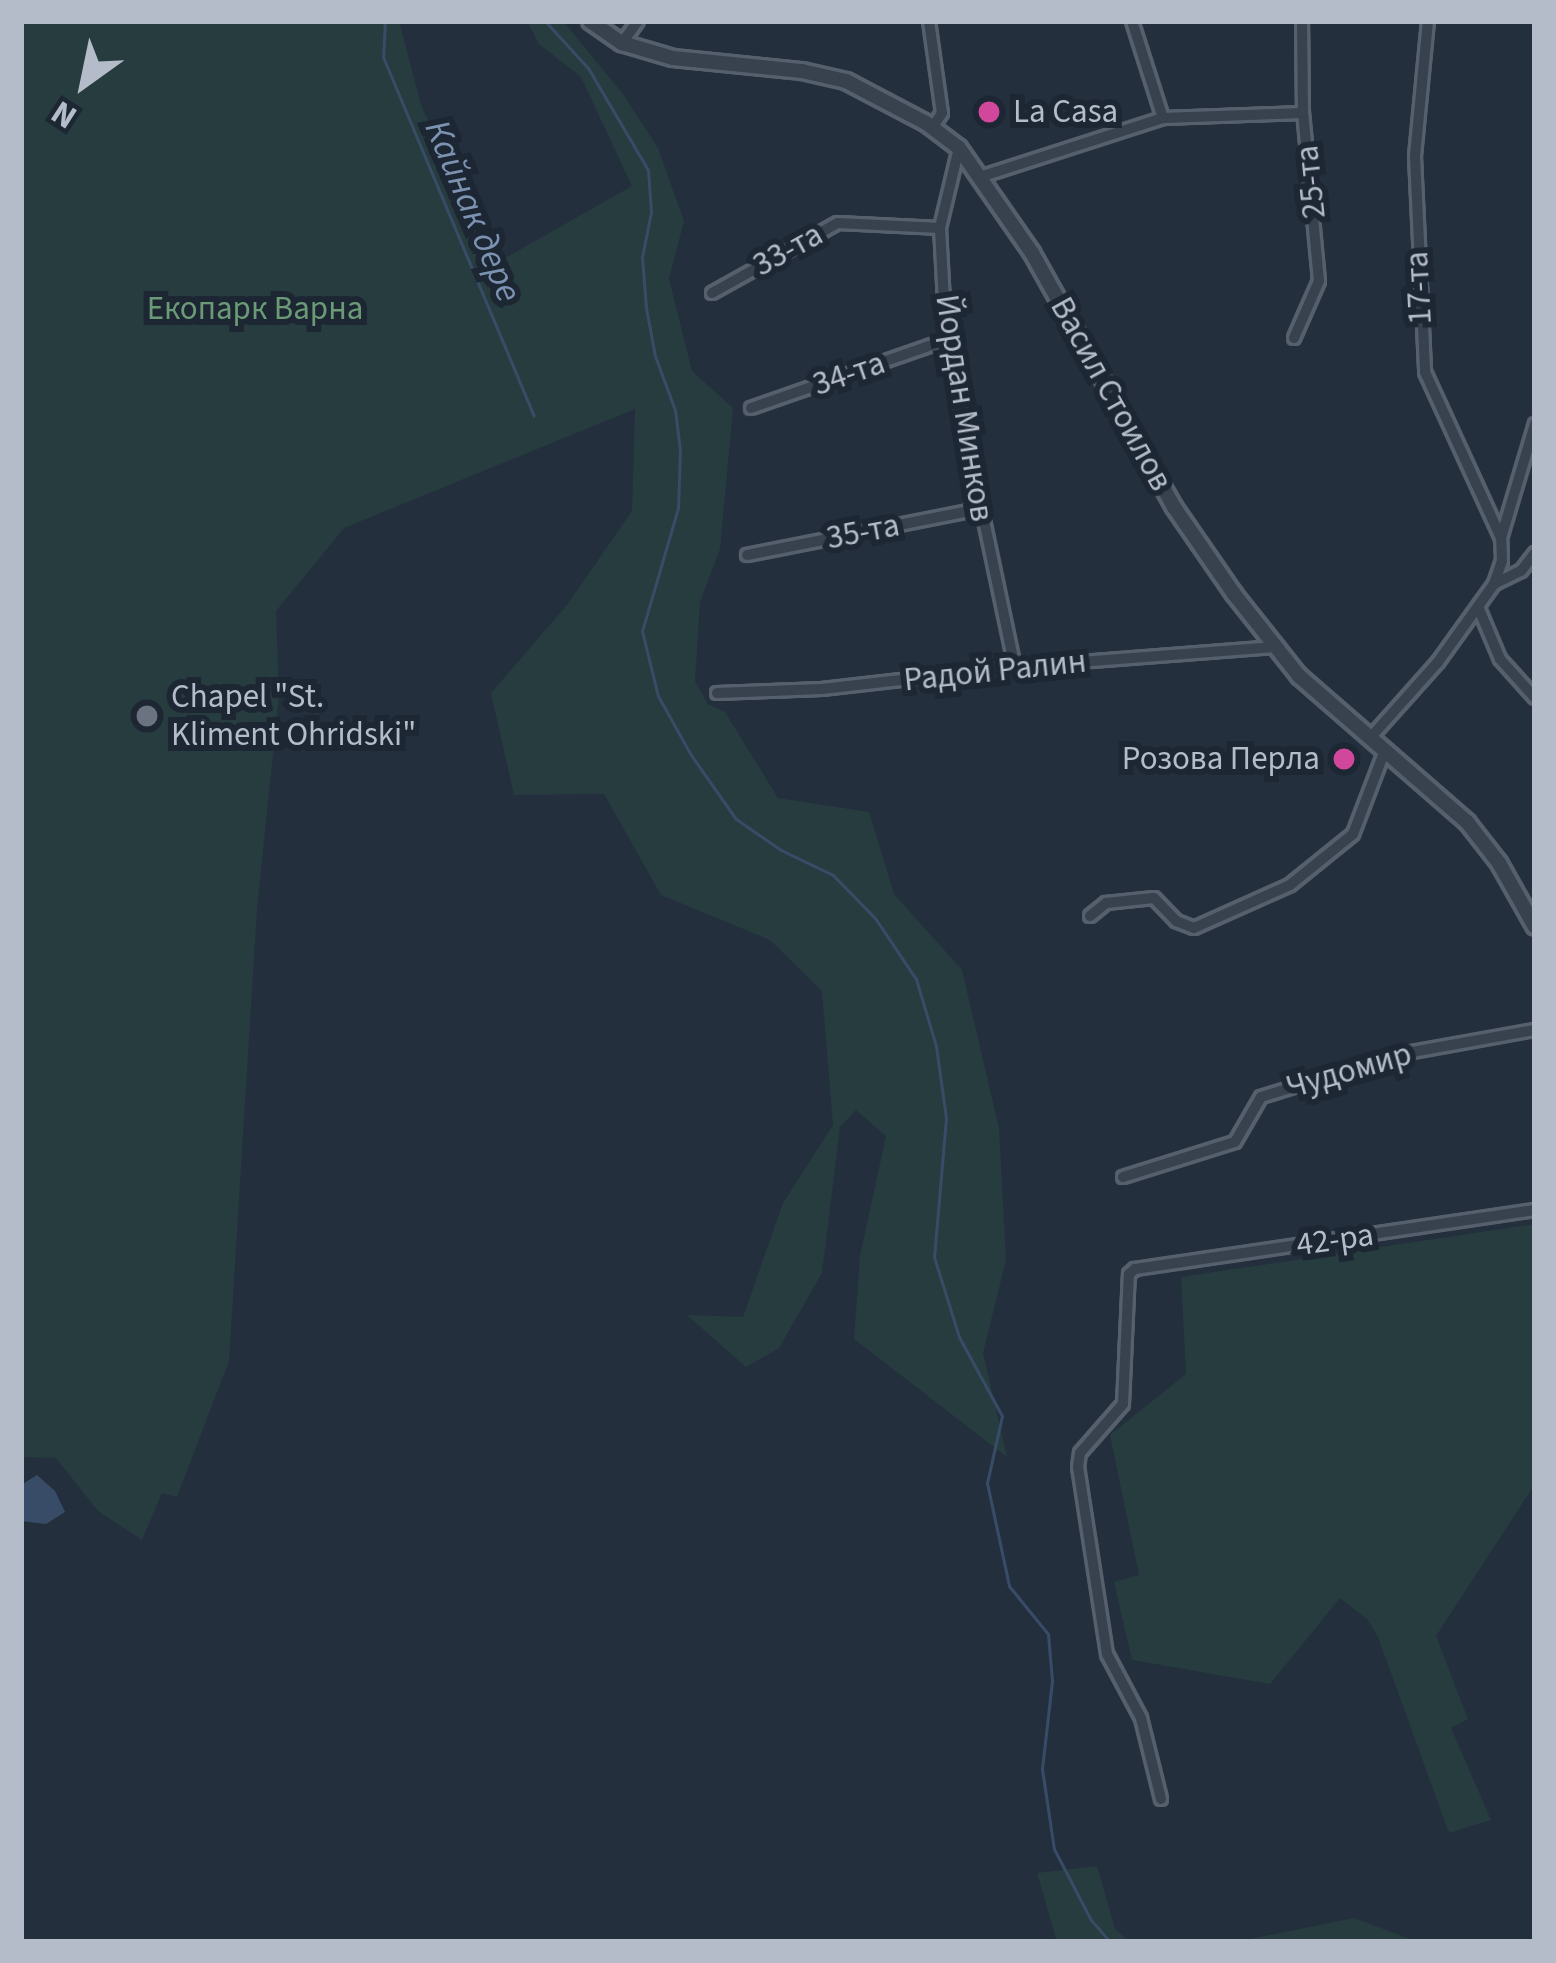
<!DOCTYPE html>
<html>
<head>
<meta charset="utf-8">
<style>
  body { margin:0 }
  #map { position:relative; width:1556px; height:1963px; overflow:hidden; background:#242f3e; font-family:"Source Sans 3",sans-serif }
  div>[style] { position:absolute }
  .green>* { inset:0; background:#263c3f }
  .water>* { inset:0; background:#394c67 }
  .stream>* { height:3px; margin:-1.5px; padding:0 1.5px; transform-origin:1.5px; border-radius:1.5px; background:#394c67 }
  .roads { filter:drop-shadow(3px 0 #565f6c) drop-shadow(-3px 0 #565f6c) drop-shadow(0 3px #565f6c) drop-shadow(0 -3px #565f6c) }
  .minor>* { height:10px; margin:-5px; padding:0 5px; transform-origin:5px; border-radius:5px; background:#38414e }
  .tertiary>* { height:14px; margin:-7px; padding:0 7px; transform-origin:7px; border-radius:7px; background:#38414e }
  .dots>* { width:33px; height:33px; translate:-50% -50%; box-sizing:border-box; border:6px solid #1d2633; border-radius:50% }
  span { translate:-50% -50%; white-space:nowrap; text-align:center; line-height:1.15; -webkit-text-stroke:12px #1d2633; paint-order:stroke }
  .poi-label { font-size:33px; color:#b4bcc9 }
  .left { translate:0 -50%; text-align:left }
  .right { translate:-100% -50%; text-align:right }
  .street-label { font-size:33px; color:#b4bcc9 }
  .park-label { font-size:33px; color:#6b9a76 }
  .water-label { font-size:36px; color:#7c92b1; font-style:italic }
  .frame { position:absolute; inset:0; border:24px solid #b4bcc9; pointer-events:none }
  .north { position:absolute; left:24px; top:24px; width:120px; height:120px; -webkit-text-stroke:9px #1d2633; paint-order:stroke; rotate:213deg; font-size:33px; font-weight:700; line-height:48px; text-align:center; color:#b4bcc9 }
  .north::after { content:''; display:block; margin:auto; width:42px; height:54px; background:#b4bcc9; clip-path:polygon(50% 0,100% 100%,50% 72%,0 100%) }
</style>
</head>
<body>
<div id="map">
  <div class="green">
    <i style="clip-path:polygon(21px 21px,399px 21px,421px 105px,493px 265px,632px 186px,581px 77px,539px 44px,527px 21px,563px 21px,623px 94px,658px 148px,684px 221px,669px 279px,692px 371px,733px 408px,720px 549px,700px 602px,695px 681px,708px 704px,725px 712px,778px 798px,869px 812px,894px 894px,962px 970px,999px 1128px,1006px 1260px,983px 1353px,1007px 1457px,854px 1339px,860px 1256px,886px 1136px,856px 1110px,840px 1127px,822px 1273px,779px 1348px,746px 1367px,687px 1315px,743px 1317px,783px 1203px,833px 1125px,822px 991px,770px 940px,661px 895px,604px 794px,514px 795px,491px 693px,567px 605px,632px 511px,635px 409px,344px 528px,276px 611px,279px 695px,257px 909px,229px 1361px,177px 1497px,162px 1493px,142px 1540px,98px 1511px,56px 1458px,21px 1457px)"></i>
    <i style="clip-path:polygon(1535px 1224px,1535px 1484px,1436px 1636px,1468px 1719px,1451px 1728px,1491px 1820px,1449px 1833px,1378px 1637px,1368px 1620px,1340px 1598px,1270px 1684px,1132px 1660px,1114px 1582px,1139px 1575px,1110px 1435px,1186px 1374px,1181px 1277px)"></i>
    <i style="clip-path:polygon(1097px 1866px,1115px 1929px,1130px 1942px,1057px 1942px,1037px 1873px)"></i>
    <i style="clip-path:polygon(1354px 1918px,1418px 1942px,1235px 1942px)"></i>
  </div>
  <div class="water">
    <i style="clip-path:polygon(37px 1475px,55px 1491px,65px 1512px,46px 1524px,21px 1521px,21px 1485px)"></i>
  </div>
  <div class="stream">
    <i style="left:385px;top:21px;width:36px;rotate:93deg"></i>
    <i style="left:383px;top:57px;width:389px;rotate:67.2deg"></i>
    <i style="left:545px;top:21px;width:64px;rotate:47.5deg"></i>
    <i style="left:588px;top:68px;width:118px;rotate:59.5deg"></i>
    <i style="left:648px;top:170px;width:42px;rotate:85.9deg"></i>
    <i style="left:651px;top:212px;width:46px;rotate:101.3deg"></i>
    <i style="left:642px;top:257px;width:51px;rotate:85.5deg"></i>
    <i style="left:646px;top:308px;width:49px;rotate:79.4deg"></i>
    <i style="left:655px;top:356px;width:58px;rotate:69.7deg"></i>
    <i style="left:675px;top:410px;width:41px;rotate:83deg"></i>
    <i style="left:680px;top:451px;width:57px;rotate:92deg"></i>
    <i style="left:678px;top:508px;width:128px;rotate:106.3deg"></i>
    <i style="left:642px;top:631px;width:67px;rotate:76.2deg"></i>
    <i style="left:658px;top:696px;width:68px;rotate:60.8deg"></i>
    <i style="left:691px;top:755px;width:78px;rotate:54.9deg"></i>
    <i style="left:736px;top:819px;width:55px;rotate:34.6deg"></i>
    <i style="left:781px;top:850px;width:58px;rotate:25.7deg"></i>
    <i style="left:833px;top:875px;width:60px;rotate:45.7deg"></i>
    <i style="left:875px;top:918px;width:73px;rotate:56.1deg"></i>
    <i style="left:916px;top:979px;width:70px;rotate:73.4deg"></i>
    <i style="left:936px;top:1046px;width:73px;rotate:82.1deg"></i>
    <i style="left:946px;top:1118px;width:140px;rotate:94.9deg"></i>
    <i style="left:934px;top:1257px;width:84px;rotate:72.6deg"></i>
    <i style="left:959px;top:1337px;width:90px;rotate:61.4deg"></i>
    <i style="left:1002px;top:1416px;width:69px;rotate:102.6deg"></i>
    <i style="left:987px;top:1483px;width:105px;rotate:77.9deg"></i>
    <i style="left:1009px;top:1586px;width:62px;rotate:50.9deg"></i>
    <i style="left:1048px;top:1634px;width:47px;rotate:85.1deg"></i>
    <i style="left:1052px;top:1681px;width:89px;rotate:96.5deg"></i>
    <i style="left:1042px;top:1769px;width:81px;rotate:81.5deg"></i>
    <i style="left:1054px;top:1849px;width:80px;rotate:62.5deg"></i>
    <i style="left:1091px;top:1920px;width:29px;rotate:49deg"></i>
  </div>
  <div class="roads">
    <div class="minor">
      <i style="left:929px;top:21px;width:93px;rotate:82deg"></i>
      <i style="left:942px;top:113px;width:18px;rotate:124deg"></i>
      <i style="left:1132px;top:21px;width:102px;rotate:72.3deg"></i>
      <i style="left:1428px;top:21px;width:137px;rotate:95.5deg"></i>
      <i style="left:1415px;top:157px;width:215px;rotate:87.3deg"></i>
      <i style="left:1425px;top:372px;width:183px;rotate:65.4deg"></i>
      <i style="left:622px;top:43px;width:27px;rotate:-54deg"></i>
      <i style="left:959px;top:148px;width:82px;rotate:103.4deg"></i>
      <i style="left:940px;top:228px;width:112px;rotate:86.9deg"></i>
      <i style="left:946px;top:340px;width:334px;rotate:78.1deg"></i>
      <i style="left:983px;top:176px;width:189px;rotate:-17.9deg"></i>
      <i style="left:1163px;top:118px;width:140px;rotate:-2deg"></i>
      <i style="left:712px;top:293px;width:144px;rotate:-29.1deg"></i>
      <i style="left:838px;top:223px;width:102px;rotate:2.8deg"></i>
      <i style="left:1294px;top:338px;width:62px;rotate:-66.3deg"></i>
      <i style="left:1319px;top:281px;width:169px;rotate:-95.4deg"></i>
      <i style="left:1303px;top:113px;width:92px;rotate:-90.6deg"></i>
      <i style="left:751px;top:408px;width:207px;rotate:-19.2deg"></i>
      <i style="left:747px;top:555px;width:237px;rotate:-11.2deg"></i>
      <i style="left:1494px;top:584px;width:30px;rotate:-26deg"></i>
      <i style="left:1521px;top:571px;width:23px;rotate:-52deg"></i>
      <i style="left:1479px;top:609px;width:54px;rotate:67.2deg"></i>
      <i style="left:1500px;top:659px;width:52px;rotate:48.1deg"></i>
      <i style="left:717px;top:693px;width:105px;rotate:-2.2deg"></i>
      <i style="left:822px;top:689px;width:194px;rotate:-6.5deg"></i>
      <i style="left:1015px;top:667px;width:259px;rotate:-4.4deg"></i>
      <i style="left:1371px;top:737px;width:101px;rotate:-48.2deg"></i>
      <i style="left:1438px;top:662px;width:96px;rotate:-54.3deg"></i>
      <i style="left:1494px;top:584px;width:24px;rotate:-71deg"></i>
      <i style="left:1502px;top:561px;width:23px;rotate:-92deg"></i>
      <i style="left:1501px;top:538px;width:119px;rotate:-73.4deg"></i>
      <i style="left:1090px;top:916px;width:21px;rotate:-39deg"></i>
      <i style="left:1106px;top:903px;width:48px;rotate:-5.9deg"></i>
      <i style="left:1154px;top:898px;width:32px;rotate:46deg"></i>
      <i style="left:1176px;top:921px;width:19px;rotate:21deg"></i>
      <i style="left:1194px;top:928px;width:105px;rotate:-24.1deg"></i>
      <i style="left:1290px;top:885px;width:81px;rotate:-39deg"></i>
      <i style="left:1353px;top:834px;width:90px;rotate:-69.1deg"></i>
      <i style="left:1123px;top:1177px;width:117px;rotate:-17.4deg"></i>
      <i style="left:1235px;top:1142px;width:52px;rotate:-60deg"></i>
      <i style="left:1261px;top:1097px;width:146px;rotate:-17.1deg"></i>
      <i style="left:1401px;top:1054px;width:136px;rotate:-10.2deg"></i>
      <i style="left:1161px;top:1799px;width:83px;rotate:-103.9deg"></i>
      <i style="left:1141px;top:1718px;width:72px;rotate:-118deg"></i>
      <i style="left:1107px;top:1654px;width:189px;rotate:-98.8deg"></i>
      <i style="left:1078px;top:1467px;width:14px;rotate:-82deg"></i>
      <i style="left:1080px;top:1453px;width:65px;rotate:-48.7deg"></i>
      <i style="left:1123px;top:1404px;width:130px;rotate:-87.4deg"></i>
      <i style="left:1129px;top:1274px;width:8px;rotate:-40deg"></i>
      <i style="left:1135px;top:1269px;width:404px;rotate:-8.4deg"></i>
    </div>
    <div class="tertiary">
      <i style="left:590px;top:21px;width:39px;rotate:35deg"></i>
      <i style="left:622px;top:43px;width:53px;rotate:16.4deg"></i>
      <i style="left:673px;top:58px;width:130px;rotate:5.8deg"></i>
      <i style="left:802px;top:71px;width:45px;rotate:12.8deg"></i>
      <i style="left:846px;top:81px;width:90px;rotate:27.7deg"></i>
      <i style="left:926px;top:123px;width:41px;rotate:37.1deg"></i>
      <i style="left:959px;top:148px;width:128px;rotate:55.2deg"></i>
      <i style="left:1032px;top:253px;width:291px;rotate:60.8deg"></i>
      <i style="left:1174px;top:507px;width:106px;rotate:55.4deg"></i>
      <i style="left:1234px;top:594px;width:105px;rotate:51.6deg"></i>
      <i style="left:1299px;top:676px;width:223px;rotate:41deg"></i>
      <i style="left:1467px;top:822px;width:52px;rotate:52deg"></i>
      <i style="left:1499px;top:863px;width:73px;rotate:60.6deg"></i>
    </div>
  </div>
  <div class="dots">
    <i style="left:989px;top:112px;background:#d1479c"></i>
    <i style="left:147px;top:716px;background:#6b7280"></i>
    <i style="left:1344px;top:759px;background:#d1479c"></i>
  </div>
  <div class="poi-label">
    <span class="left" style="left:1013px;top:112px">La Casa</span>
    <span class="left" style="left:171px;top:716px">Chapel "St.<br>Kliment Ohridski"</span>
    <span class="right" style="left:1320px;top:759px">Розова Перла</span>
  </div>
  <div class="street-label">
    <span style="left:1311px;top:182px;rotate:-96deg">25-та</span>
    <span style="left:788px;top:250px;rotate:-29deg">33-та</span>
    <span style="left:1419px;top:288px;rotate:-93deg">17-та</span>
    <span style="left:849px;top:374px;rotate:-19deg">34-та</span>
    <span style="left:1111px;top:394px;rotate:61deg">Васил Стоилов</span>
    <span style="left:964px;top:408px;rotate:81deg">Йордан Минков</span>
    <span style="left:863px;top:532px;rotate:-11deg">35-та</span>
    <span style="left:995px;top:671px;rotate:-6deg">Радой Ралин</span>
    <span style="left:1349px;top:1071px;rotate:-16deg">Чудомир</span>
    <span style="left:1335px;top:1240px;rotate:-8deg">42-ра</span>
  </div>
  <div class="park-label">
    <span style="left:255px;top:309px">Екопарк Варна</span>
  </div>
  <div class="water-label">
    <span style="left:473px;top:211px;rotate:67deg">Кайнак дере</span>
  </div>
  <div class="frame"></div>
  <div class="north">N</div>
</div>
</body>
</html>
